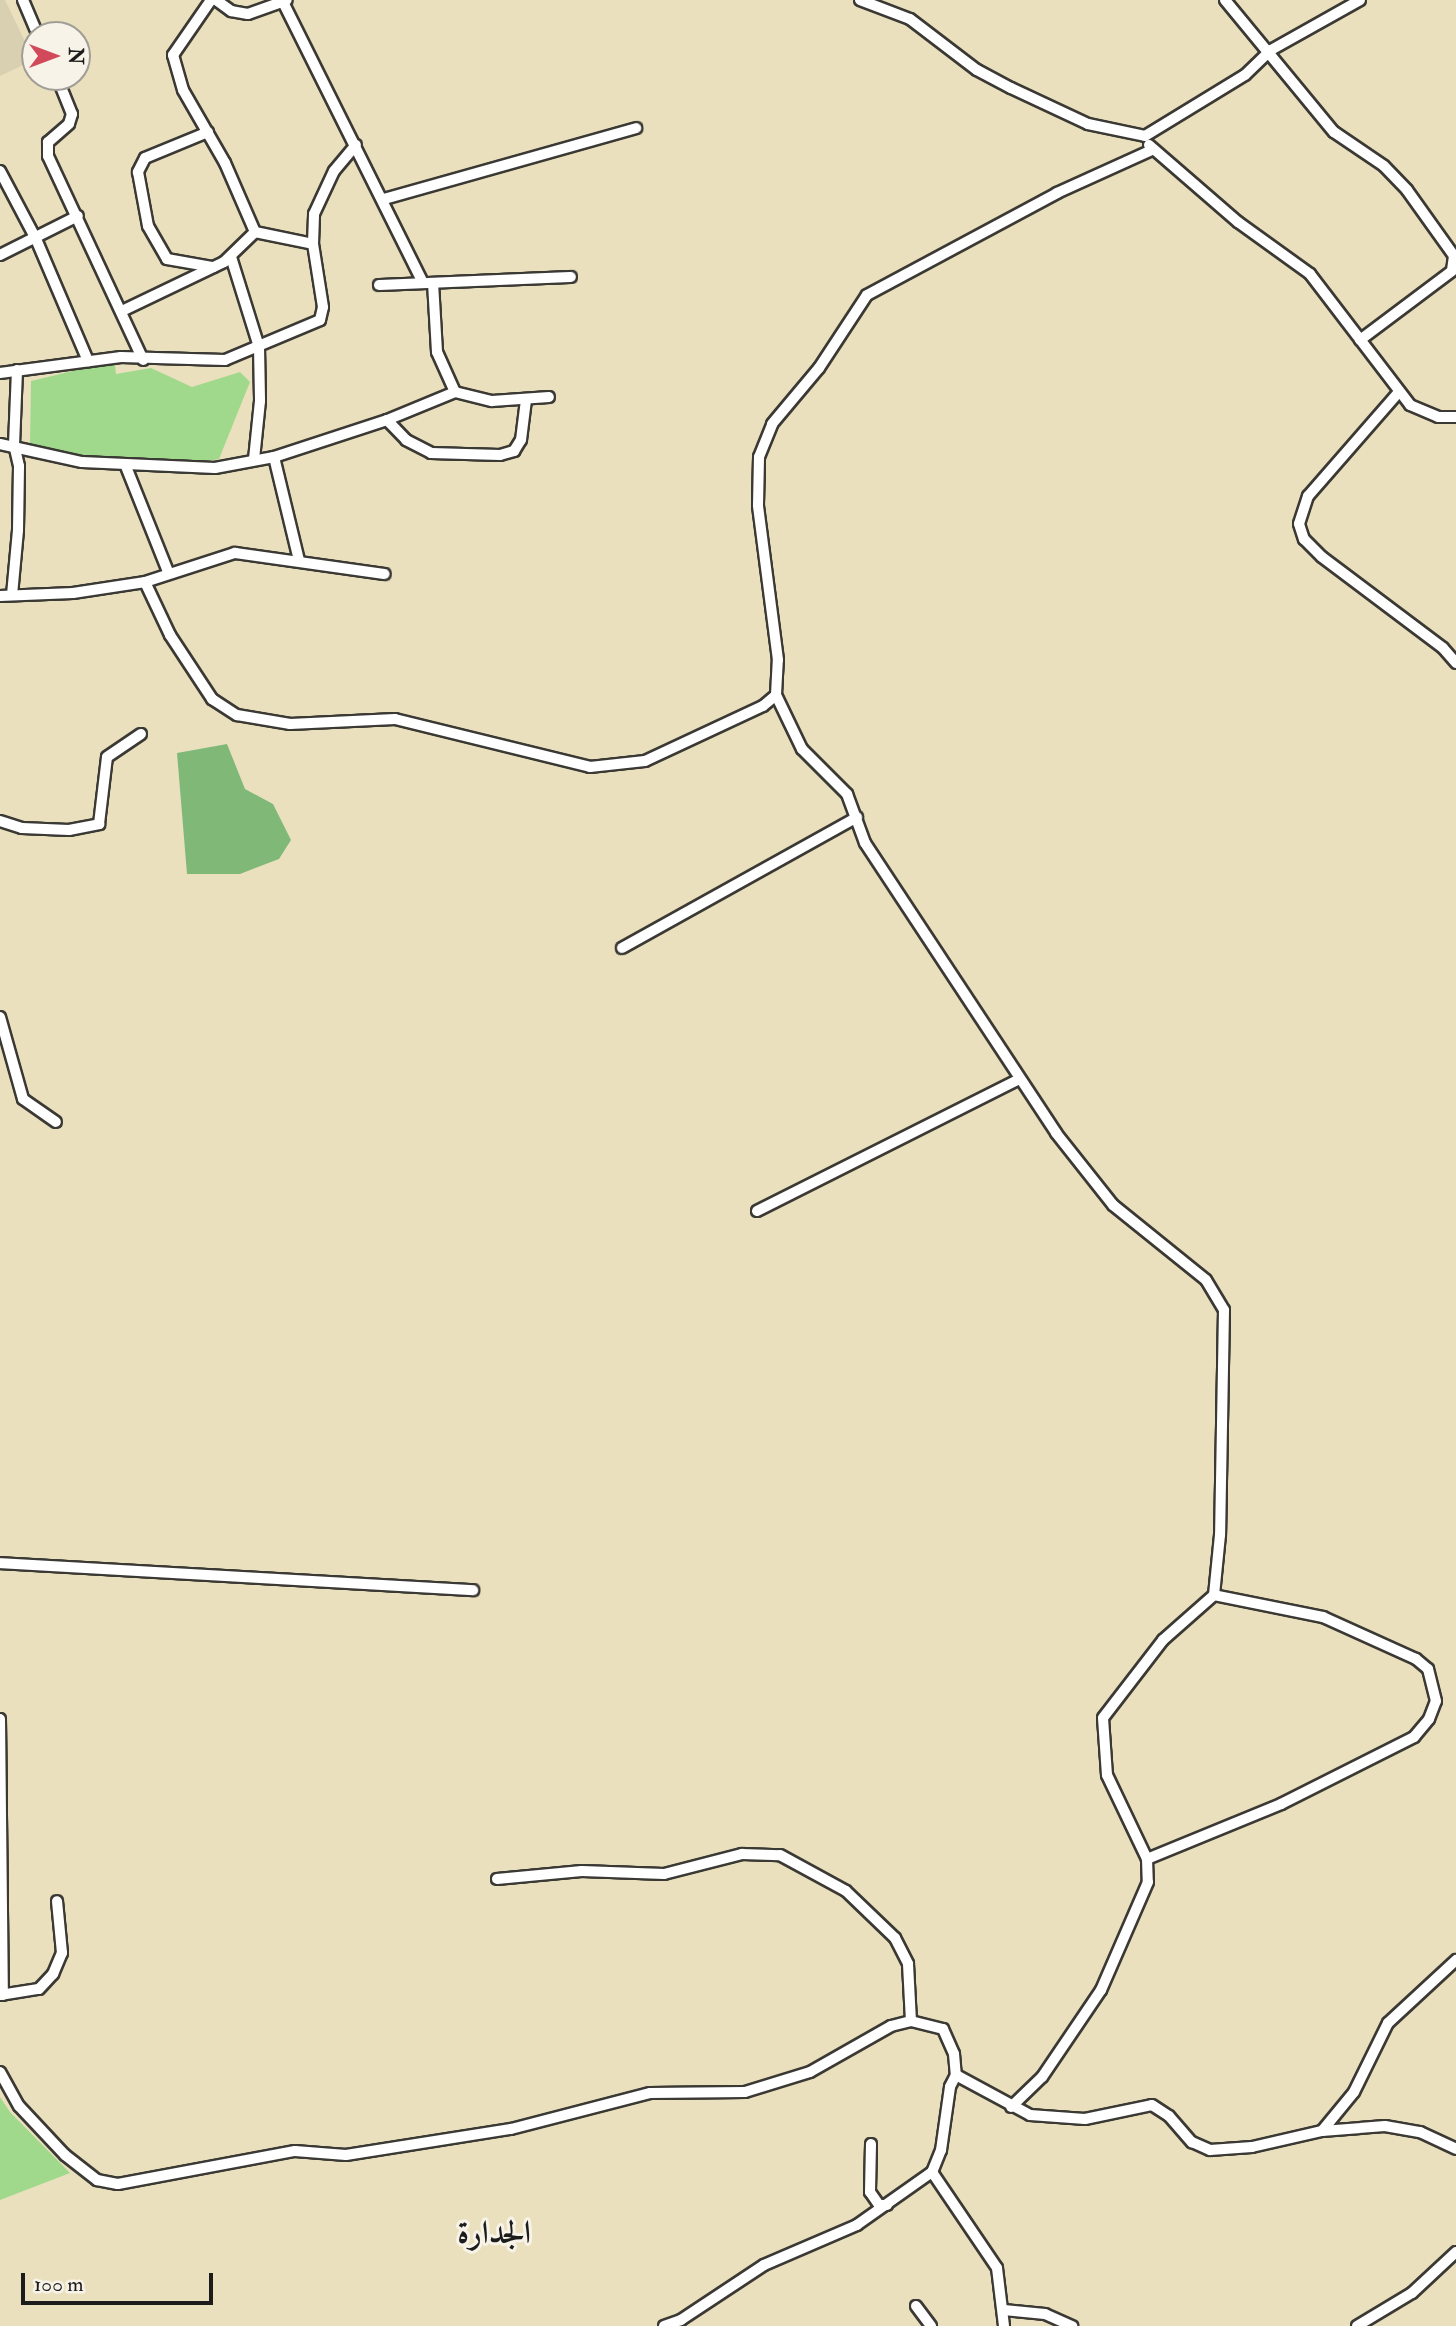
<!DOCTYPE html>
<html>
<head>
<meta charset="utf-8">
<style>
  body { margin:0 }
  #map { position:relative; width:1456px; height:2326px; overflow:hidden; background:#ebe0be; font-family:"IM FELL Double Pica",Amiri,serif }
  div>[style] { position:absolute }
  .built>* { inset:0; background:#d9d0b1 }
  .green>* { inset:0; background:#a0d98b }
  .forest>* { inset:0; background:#80b977 }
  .roads { filter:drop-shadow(2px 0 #3b3934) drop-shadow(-2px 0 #3b3934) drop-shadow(0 2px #3b3934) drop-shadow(0 -2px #3b3934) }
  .street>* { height:10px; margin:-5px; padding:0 5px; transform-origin:5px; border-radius:5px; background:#fff }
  span { translate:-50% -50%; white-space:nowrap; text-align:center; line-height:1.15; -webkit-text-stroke:6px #f7f3e8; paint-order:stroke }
  .district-label { font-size:32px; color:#1c1c1c; font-weight:700 }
  .north { position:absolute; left:21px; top:21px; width:70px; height:70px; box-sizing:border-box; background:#f7f3e8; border:2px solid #9f9d96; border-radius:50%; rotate:90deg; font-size:19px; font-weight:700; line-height:28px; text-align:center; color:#1c1c1c }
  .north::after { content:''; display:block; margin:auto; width:24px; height:32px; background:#d1495b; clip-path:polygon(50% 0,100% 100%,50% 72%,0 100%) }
  .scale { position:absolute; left:21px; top:2273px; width:192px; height:32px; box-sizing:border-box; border:4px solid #1c1c1c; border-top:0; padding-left:9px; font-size:21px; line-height:24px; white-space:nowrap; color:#1c1c1c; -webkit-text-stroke:5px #f7f3e8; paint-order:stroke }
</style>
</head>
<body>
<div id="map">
  <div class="built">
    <i style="clip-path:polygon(0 0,5px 0,34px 60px,0 76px)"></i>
  </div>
  <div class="green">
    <i style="clip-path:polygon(106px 363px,115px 365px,116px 374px,151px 368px,192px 387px,240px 372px,250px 382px,219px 459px,185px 465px,79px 456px,30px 445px,31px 381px)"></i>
    <i style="clip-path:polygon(0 2097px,10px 2112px,70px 2173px,0 2200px)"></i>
  </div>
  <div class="forest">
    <i style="clip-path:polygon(227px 744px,245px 789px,273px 804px,291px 840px,279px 859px,240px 874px,187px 874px,177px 753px)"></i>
  </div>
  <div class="roads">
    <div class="street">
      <i style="left:23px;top:0;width:38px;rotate:67deg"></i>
      <i style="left:211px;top:0;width:67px;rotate:124.6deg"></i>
      <i style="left:173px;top:55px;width:36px;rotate:74deg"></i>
      <i style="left:183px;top:90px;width:84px;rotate:60.1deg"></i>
      <i style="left:225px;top:163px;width:75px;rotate:66.5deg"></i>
      <i style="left:255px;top:232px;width:59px;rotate:11.7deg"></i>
      <i style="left:216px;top:0;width:19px;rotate:36deg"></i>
      <i style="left:231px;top:11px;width:17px;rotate:10deg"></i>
      <i style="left:248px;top:14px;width:41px;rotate:-19.7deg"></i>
      <i style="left:860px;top:0;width:53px;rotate:20.8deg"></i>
      <i style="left:910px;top:19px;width:84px;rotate:37.3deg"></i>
      <i style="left:977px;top:70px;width:38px;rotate:28deg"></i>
      <i style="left:1011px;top:88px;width:85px;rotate:25.1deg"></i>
      <i style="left:1088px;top:124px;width:58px;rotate:11.9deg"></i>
      <i style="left:1145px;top:136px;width:117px;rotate:-31.4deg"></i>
      <i style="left:1245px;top:75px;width:36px;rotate:-44deg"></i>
      <i style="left:1271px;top:50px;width:102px;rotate:-29.3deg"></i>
      <i style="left:1225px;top:0;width:171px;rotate:50.5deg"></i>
      <i style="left:1334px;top:132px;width:60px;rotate:34.2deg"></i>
      <i style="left:1384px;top:166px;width:33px;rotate:46deg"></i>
      <i style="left:1407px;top:190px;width:81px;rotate:54.5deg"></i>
      <i style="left:1454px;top:256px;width:15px;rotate:98deg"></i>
      <i style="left:1452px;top:271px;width:115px;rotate:143.1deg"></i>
      <i style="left:283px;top:2px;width:312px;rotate:63.5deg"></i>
      <i style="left:57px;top:77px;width:40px;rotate:68deg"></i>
      <i style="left:72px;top:114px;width:10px;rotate:107deg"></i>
      <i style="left:69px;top:124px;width:28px;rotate:139deg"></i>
      <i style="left:48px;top:142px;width:14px;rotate:90deg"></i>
      <i style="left:48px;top:156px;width:225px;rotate:65deg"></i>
      <i style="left:208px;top:132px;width:68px;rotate:157.6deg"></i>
      <i style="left:145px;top:158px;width:16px;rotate:117deg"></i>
      <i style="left:138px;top:172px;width:55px;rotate:79.5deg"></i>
      <i style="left:148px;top:226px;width:38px;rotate:60deg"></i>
      <i style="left:167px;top:259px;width:47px;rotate:9.9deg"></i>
      <i style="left:1149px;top:145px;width:118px;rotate:40.9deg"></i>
      <i style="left:1238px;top:222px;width:89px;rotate:35.8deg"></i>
      <i style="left:1310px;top:274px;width:165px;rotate:52.6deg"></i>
      <i style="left:1410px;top:405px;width:30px;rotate:23deg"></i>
      <i style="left:1438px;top:417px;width:18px"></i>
      <i style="left:0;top:171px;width:77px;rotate:62.1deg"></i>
      <i style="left:36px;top:239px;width:133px;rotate:66.9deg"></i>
      <i style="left:384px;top:199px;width:262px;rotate:-15.7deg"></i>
      <i style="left:0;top:255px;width:87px;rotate:-26.6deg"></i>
      <i style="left:231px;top:257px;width:94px;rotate:72.7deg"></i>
      <i style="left:259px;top:347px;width:54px;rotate:88.9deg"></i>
      <i style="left:260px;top:401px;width:58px;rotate:95.9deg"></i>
      <i style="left:379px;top:285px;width:192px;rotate:-2.4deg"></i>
      <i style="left:124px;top:310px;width:111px;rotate:-25.6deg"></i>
      <i style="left:224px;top:262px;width:43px;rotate:-44.1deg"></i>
      <i style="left:0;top:373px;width:122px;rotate:-7.5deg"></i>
      <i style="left:121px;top:357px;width:104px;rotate:1.7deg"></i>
      <i style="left:225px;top:360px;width:103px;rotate:-22.8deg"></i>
      <i style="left:320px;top:320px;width:13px;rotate:-77deg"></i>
      <i style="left:323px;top:307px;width:64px;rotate:-99deg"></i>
      <i style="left:313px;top:244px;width:30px;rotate:-88deg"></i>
      <i style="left:314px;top:214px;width:47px;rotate:-65.1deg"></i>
      <i style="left:334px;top:171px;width:34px;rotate:-50deg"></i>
      <i style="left:455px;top:392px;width:38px;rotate:14deg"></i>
      <i style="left:492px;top:401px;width:57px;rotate:-4deg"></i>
      <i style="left:1398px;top:393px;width:137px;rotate:131.1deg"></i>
      <i style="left:1308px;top:496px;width:29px;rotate:108deg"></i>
      <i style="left:1299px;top:524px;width:16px;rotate:72deg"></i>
      <i style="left:1304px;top:539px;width:25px;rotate:45deg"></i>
      <i style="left:1322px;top:557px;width:151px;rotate:36.9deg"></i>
      <i style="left:1443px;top:648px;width:20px;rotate:49deg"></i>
      <i style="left:387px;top:420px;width:28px;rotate:46deg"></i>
      <i style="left:406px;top:440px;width:28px;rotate:27deg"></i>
      <i style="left:431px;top:453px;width:69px;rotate:1.7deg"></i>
      <i style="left:500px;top:455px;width:15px;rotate:-16deg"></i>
      <i style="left:514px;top:451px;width:13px;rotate:-58deg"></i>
      <i style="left:521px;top:440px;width:40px;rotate:-82.9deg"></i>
      <i style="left:0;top:444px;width:84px;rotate:12.4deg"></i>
      <i style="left:82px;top:462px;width:133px;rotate:2.6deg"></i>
      <i style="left:215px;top:468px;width:60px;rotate:-10.6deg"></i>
      <i style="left:274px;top:457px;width:119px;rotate:-18.1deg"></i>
      <i style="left:387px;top:420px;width:74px;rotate:-22.4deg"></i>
      <i style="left:455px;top:392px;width:44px;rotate:-114.2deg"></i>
      <i style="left:437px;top:352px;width:69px;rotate:-93.3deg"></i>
      <i style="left:274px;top:457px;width:106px;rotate:76.4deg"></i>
      <i style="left:125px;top:464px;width:118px;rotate:68.2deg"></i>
      <i style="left:145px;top:582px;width:95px;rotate:-17.9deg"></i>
      <i style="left:235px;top:553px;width:151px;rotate:8deg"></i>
      <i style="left:12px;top:595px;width:65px;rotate:-84.7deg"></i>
      <i style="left:18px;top:530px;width:64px;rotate:-89.1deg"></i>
      <i style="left:19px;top:466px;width:22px;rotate:-103deg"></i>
      <i style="left:14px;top:445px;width:75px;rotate:-87.7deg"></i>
      <i style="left:0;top:596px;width:73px;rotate:-2.4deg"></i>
      <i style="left:73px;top:593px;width:73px;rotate:-8.7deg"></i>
      <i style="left:145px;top:582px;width:59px;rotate:64.7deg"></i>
      <i style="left:170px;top:635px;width:77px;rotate:56.7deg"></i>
      <i style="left:212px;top:699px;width:30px;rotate:33deg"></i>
      <i style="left:237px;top:715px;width:54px;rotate:9.6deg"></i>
      <i style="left:290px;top:724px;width:105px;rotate:-2.7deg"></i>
      <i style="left:395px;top:719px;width:201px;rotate:13.8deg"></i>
      <i style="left:590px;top:767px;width:55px;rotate:-6.2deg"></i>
      <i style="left:645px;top:761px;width:130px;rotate:-25deg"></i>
      <i style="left:763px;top:706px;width:17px;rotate:-40deg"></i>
      <i style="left:776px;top:695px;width:35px;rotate:-87deg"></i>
      <i style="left:778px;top:660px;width:156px;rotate:-97.4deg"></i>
      <i style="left:758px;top:505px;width:48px;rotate:-88.8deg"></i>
      <i style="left:759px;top:457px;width:35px;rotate:-68deg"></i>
      <i style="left:772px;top:424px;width:73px;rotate:-50deg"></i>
      <i style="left:819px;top:368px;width:87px;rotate:-56.7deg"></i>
      <i style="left:867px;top:295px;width:216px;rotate:-28.2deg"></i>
      <i style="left:1057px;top:193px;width:104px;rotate:-24.4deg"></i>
      <i style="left:776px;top:695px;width:60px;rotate:64.3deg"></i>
      <i style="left:802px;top:749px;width:64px;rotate:45deg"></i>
      <i style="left:847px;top:794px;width:52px;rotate:69.8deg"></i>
      <i style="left:865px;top:843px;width:347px;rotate:56.6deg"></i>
      <i style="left:1056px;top:1133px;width:92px;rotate:51.6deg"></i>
      <i style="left:1113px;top:1205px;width:119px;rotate:38.9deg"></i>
      <i style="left:1206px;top:1280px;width:35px;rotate:59deg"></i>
      <i style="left:1224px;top:1310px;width:225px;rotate:91deg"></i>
      <i style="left:1220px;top:1535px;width:60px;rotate:95.7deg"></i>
      <i style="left:1214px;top:1595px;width:68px;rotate:138.6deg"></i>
      <i style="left:1163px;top:1640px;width:98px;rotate:127.6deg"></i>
      <i style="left:1103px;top:1718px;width:57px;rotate:86deg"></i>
      <i style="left:1107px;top:1775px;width:93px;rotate:64.5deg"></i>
      <i style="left:1147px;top:1859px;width:23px;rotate:88deg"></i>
      <i style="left:1148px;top:1882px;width:118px;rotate:113.5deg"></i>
      <i style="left:1101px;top:1990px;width:105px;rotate:124.1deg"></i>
      <i style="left:1042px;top:2077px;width:43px;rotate:135.9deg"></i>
      <i style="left:0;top:821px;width:23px;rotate:18deg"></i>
      <i style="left:22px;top:828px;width:47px;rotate:2.4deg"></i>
      <i style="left:69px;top:830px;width:31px;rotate:-11deg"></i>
      <i style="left:99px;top:824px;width:67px;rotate:-83.2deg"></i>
      <i style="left:107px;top:757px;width:41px;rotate:-34.1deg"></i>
      <i style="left:622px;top:948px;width:269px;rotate:-29.1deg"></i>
      <i style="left:0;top:1017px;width:85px;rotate:74.3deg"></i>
      <i style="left:23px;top:1099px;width:40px;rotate:34.9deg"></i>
      <i style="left:757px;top:1211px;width:293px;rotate:-26.7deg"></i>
      <i style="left:0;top:1563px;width:474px;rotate:3.3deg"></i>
      <i style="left:0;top:1719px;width:276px;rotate:89.4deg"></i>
      <i style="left:1147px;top:1859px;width:145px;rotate:-22.3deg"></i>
      <i style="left:1281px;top:1804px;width:149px;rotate:-26.7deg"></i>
      <i style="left:1414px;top:1737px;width:23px;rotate:-50deg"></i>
      <i style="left:1429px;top:1719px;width:19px;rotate:-69deg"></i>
      <i style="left:1436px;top:1701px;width:33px;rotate:-104deg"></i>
      <i style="left:1428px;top:1669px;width:16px;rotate:-140deg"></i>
      <i style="left:1416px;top:1659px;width:102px;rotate:-155.7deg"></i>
      <i style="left:1323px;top:1617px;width:111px;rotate:-168.6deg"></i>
      <i style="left:497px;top:1879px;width:85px;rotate:-5.4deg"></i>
      <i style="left:582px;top:1871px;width:82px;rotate:2.1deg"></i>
      <i style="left:664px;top:1874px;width:81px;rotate:-14.4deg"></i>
      <i style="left:742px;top:1854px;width:38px;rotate:2deg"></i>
      <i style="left:780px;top:1855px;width:75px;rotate:28.6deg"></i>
      <i style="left:846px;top:1891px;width:68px;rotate:43.8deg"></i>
      <i style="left:895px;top:1938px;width:29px;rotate:63deg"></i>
      <i style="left:908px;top:1964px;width:57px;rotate:87deg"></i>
      <i style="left:0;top:1995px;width:39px;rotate:-9deg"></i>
      <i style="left:39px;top:1989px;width:21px;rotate:-47deg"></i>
      <i style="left:53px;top:1974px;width:23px;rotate:-67deg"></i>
      <i style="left:62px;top:1953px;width:52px;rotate:-95.5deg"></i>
      <i style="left:0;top:2072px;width:39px;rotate:61deg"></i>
      <i style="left:19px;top:2106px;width:67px;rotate:46.8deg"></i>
      <i style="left:65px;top:2155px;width:41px;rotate:38deg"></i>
      <i style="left:97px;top:2180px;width:21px;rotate:11deg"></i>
      <i style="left:118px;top:2184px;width:180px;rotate:-10.6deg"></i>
      <i style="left:295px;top:2151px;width:51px;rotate:4.5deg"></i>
      <i style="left:346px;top:2155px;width:167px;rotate:-9deg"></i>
      <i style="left:511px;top:2129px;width:144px;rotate:-14.5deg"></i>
      <i style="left:650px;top:2093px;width:95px;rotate:-0.6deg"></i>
      <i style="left:745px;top:2092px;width:68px;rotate:-17.1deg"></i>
      <i style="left:810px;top:2072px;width:93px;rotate:-29.6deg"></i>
      <i style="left:891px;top:2026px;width:21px;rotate:-14deg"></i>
      <i style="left:911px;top:2021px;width:33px;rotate:14deg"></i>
      <i style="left:943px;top:2029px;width:27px;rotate:66deg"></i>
      <i style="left:954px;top:2054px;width:21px;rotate:85deg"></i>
      <i style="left:956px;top:2075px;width:13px;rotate:117deg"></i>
      <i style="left:950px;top:2087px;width:64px;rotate:98.1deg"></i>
      <i style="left:941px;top:2150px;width:24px;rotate:112deg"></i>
      <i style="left:932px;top:2172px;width:92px;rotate:144.8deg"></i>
      <i style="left:857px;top:2225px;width:101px;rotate:156.7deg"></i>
      <i style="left:764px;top:2265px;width:100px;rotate:146.5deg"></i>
      <i style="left:681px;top:2320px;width:18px;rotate:161deg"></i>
      <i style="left:956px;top:2075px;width:84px;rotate:28.4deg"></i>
      <i style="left:1030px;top:2115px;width:55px;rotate:4.2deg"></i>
      <i style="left:1085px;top:2119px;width:68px;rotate:-11.8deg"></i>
      <i style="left:1152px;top:2105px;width:20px;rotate:33deg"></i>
      <i style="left:1169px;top:2116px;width:35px;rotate:49deg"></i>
      <i style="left:1192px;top:2142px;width:20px;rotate:24deg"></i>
      <i style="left:1210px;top:2150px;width:42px;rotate:-4.1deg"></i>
      <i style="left:1252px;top:2147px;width:72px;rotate:-12.9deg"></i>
      <i style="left:1322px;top:2131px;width:63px;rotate:-4.5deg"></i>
      <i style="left:1385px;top:2126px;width:36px;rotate:10deg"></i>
      <i style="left:1420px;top:2132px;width:40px;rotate:25deg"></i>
      <i style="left:1322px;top:2131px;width:50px;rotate:-50.6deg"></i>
      <i style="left:1354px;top:2092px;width:77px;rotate:-63.8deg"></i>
      <i style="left:1388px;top:2023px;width:93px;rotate:-42.8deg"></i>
      <i style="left:871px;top:2144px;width:48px;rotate:91.2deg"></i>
      <i style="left:870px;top:2192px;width:16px;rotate:55deg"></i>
      <i style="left:879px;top:2205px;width:8px"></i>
      <i style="left:932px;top:2172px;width:116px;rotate:55.9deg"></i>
      <i style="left:997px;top:2268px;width:58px;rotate:83.1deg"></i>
      <i style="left:916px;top:2306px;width:25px;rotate:53deg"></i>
      <i style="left:1004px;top:2310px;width:41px;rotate:5.6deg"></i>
      <i style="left:1045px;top:2314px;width:30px;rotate:24deg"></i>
      <i style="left:1357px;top:2326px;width:64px;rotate:-31deg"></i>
      <i style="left:1412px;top:2293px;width:60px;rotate:-43deg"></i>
    </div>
  </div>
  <div class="district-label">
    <span style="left:494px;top:2233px">الجدارة</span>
  </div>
  <div class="north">N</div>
  <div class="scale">100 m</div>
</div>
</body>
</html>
